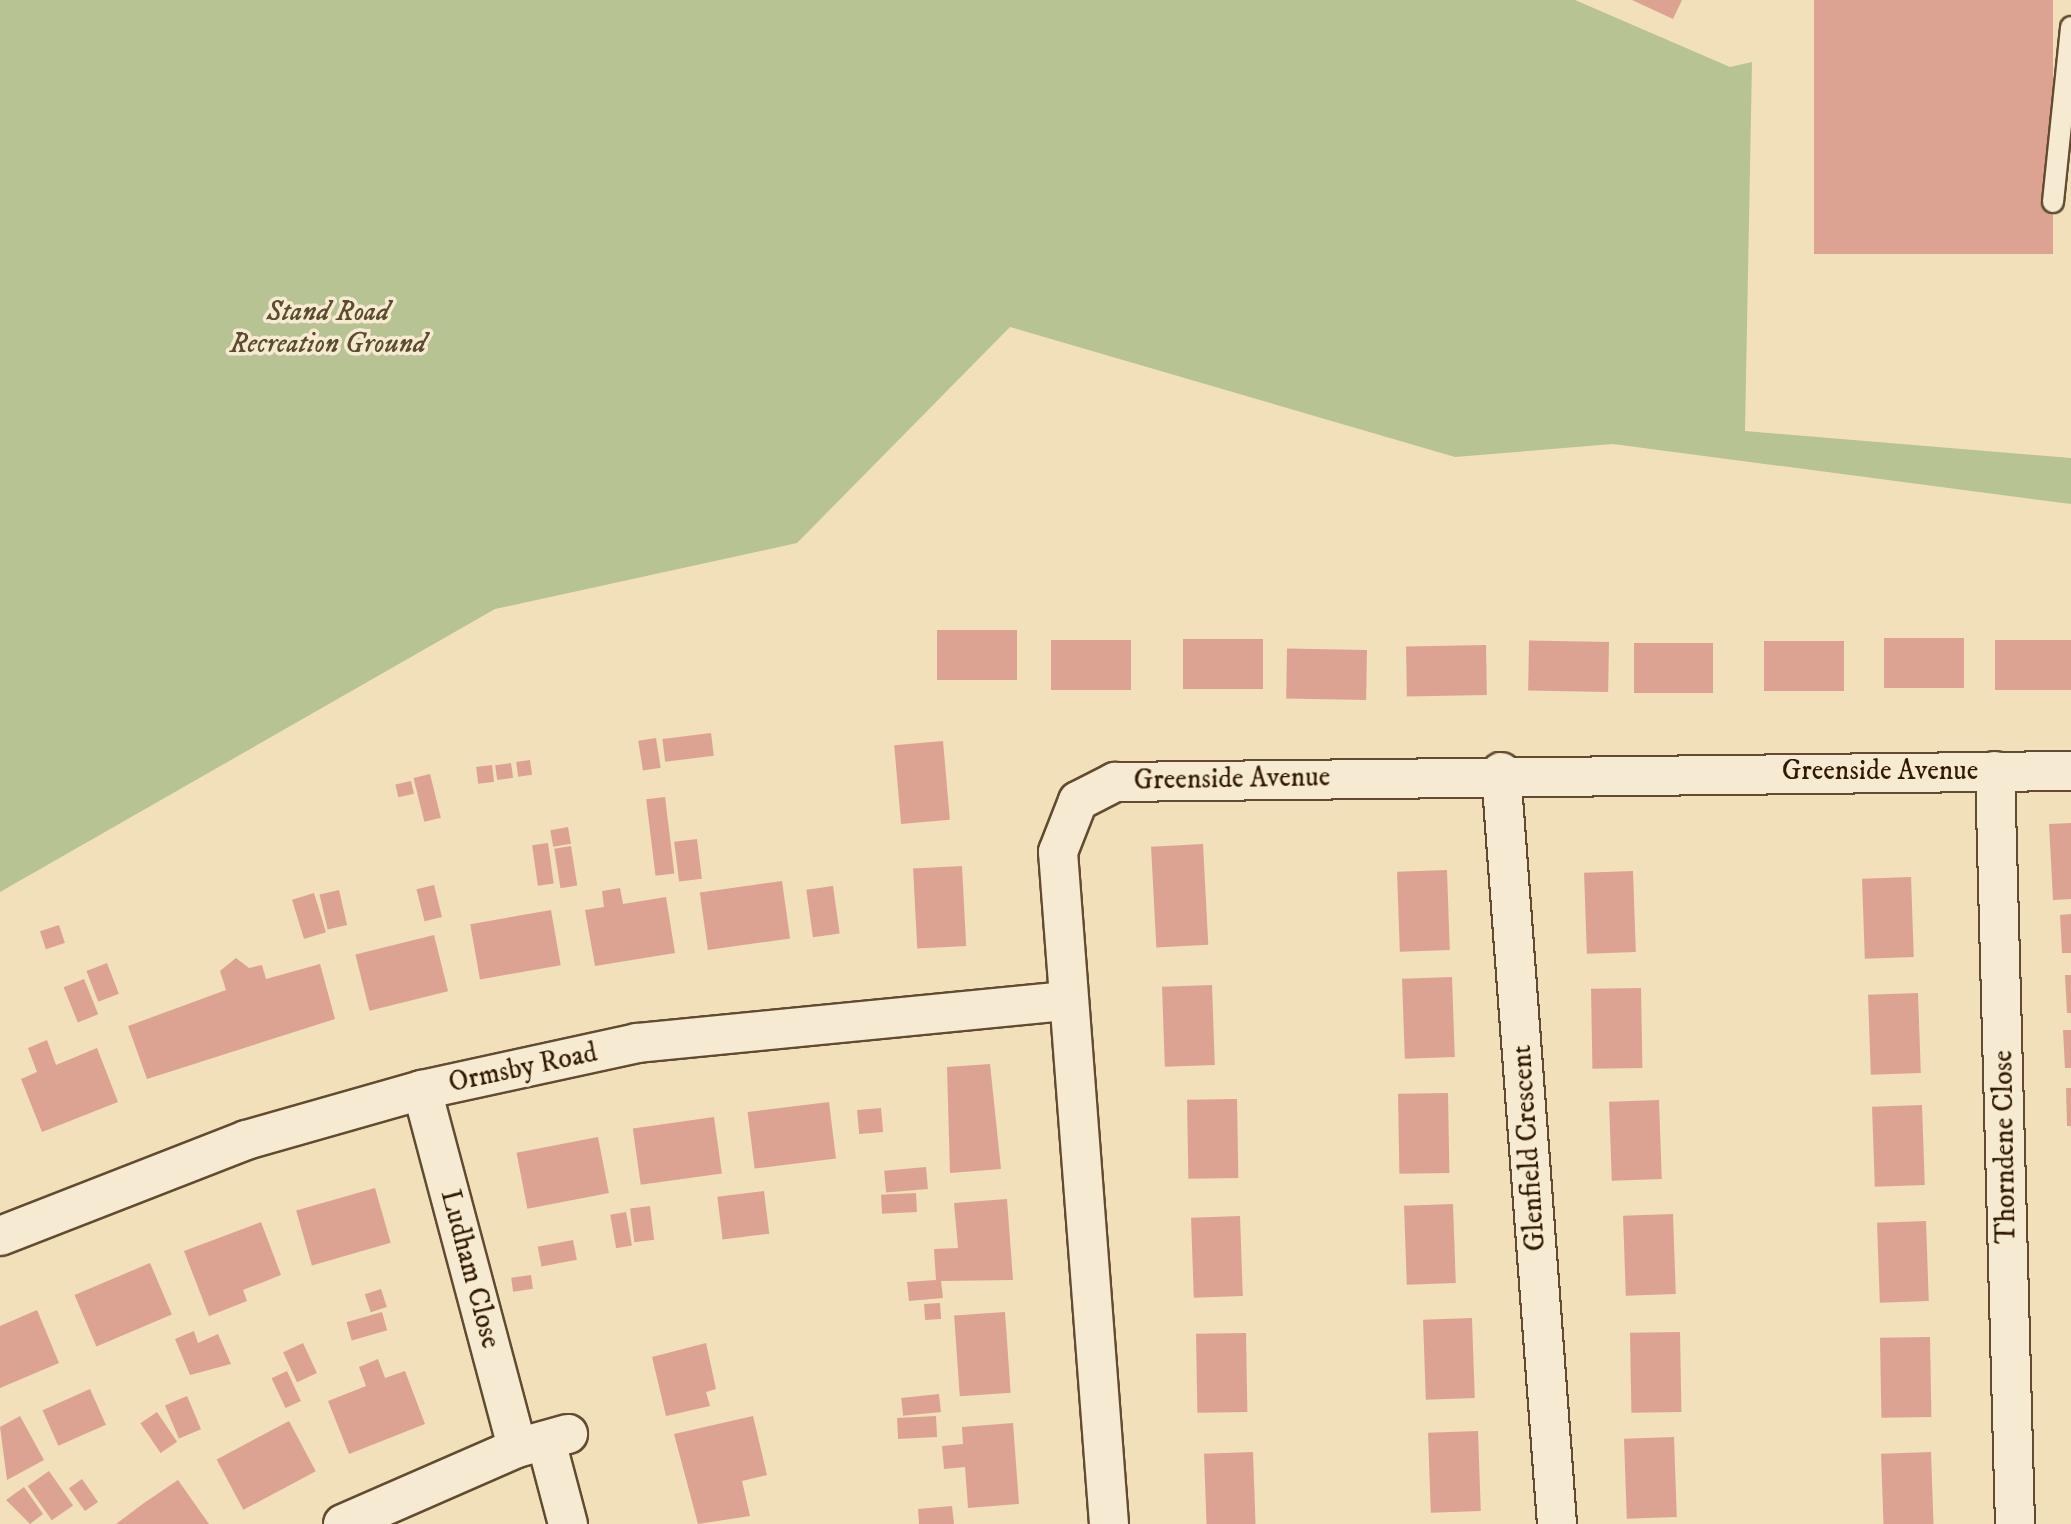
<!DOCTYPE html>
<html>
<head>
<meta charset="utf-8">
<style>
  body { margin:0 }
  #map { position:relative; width:2071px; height:1524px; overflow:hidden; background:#f1e0ba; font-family:"IM FELL DW Pica",serif }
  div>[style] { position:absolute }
  .green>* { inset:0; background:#b7c392 }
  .building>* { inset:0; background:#dda392; transform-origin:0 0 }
  .roads { filter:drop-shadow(2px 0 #624b30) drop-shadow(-2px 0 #624b30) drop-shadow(0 2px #624b30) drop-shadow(0 -2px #624b30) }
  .service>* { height:20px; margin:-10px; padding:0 10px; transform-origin:10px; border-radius:10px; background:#f6ebd2 }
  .minor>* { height:38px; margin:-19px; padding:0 19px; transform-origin:19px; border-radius:19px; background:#f6ebd2 }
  span { translate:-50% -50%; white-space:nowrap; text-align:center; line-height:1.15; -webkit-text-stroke:7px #f6ebd2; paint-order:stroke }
  .park-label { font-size:28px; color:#5a4c2d; font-style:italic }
  .street-label { font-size:28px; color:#321902 }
</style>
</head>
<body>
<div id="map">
  <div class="green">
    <i style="clip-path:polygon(0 0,1575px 0,1730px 67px,1752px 62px,1745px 431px,2071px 458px,2071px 504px,1613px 444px,1455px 457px,1010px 327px,797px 543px,495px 609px,0 892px)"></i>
  </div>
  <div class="building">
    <i style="clip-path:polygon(1632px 0,1682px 0,1673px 19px)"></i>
    <i style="left:1814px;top:0;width:239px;height:254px"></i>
    <i style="left:1017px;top:630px;width:50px;height:80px;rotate:90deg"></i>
    <i style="left:1884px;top:638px;width:80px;height:50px"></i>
    <i style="left:1183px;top:639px;width:80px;height:50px"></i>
    <i style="left:1051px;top:640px;width:80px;height:50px"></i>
    <i style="left:1995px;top:640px;width:76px;height:50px"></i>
    <i style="left:1764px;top:641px;width:80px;height:50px"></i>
    <i style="left:1609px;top:642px;width:50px;height:80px;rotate:91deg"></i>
    <i style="left:1634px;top:643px;width:79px;height:50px"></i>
    <i style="left:1486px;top:645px;width:50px;height:80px;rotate:89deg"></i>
    <i style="left:1367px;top:650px;width:50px;height:80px;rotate:91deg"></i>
    <i style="left:711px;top:733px;width:23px;height:49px;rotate:83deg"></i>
    <i style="left:656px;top:738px;width:30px;height:18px;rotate:81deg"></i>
    <i style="left:943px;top:741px;width:79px;height:49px;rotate:85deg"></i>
    <i style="left:530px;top:760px;width:15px;height:14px;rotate:82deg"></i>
    <i style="left:511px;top:763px;width:15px;height:16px;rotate:82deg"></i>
    <i style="left:492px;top:765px;width:17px;height:16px;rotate:83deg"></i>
    <i style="left:430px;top:774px;width:45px;height:17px;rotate:76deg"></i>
    <i style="left:411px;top:781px;width:13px;height:16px;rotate:77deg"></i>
    <i style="left:665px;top:797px;width:77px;height:19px;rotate:83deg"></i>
    <i style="clip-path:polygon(2071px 823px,2071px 899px,2053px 900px,2049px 824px)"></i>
    <i style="left:568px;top:827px;width:17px;height:18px;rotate:80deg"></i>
    <i style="left:697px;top:839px;width:40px;height:23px;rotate:83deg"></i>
    <i style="left:548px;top:843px;width:41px;height:16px;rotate:82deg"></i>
    <i style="left:1203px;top:844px;width:101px;height:52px;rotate:87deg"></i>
    <i style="left:571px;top:846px;width:40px;height:17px;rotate:81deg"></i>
    <i style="left:962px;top:866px;width:80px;height:49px;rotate:87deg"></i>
    <i style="left:1447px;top:870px;width:80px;height:50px;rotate:88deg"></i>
    <i style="left:1633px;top:871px;width:81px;height:49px;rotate:88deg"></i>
    <i style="left:1911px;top:877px;width:80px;height:49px;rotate:88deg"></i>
    <i style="left:782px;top:881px;width:58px;height:83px;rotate:82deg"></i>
    <i style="left:434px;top:885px;width:33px;height:18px;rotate:76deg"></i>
    <i style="left:833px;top:886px;width:48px;height:27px;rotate:82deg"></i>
    <i style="clip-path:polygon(620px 888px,623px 904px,666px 897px,675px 953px,595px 966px,585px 910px,604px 907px,602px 891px)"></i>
    <i style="left:339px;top:890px;width:36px;height:20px;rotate:77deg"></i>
    <i style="left:314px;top:893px;width:41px;height:23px;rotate:73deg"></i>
    <i style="left:551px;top:910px;width:56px;height:82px;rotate:80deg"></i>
    <i style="clip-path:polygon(2071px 914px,2071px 953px,2062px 953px,2060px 915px)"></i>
    <i style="left:59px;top:925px;width:19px;height:20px;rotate:72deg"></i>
    <i style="left:434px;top:935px;width:58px;height:81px;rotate:76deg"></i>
    <i style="clip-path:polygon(236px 958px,249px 968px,262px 965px,266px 979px,320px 964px,335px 1019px,147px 1079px,128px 1026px,226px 990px,220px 971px)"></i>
    <i style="left:107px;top:963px;width:33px;height:22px;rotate:69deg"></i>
    <i style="clip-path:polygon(2065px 975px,2071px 975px,2071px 1013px,2067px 1013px)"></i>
    <i style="left:1452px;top:977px;width:80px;height:50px;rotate:88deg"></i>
    <i style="left:84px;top:979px;width:38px;height:22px;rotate:68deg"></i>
    <i style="left:1212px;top:985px;width:80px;height:50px;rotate:88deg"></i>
    <i style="left:1641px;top:988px;width:80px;height:50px;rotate:89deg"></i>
    <i style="left:1918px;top:993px;width:80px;height:50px;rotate:88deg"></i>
    <i style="clip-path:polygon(2063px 1030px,2071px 1030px,2071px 1068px,2065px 1068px)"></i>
    <i style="clip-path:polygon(47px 1040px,56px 1065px,97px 1048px,118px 1102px,42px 1132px,21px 1079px,37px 1072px,28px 1048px)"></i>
    <i style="clip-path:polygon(990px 1064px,1001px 1169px,950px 1173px,947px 1067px)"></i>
    <i style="clip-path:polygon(2066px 1088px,2071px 1088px,2071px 1126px,2067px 1126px)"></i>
    <i style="left:1448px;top:1093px;width:80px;height:50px;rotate:89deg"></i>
    <i style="left:1237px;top:1099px;width:79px;height:50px;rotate:89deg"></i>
    <i style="left:1659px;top:1100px;width:79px;height:50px;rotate:88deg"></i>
    <i style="left:829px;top:1102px;width:57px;height:82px;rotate:83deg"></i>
    <i style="left:1922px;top:1105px;width:80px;height:50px;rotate:88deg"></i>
    <i style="left:881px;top:1108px;width:24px;height:24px;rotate:85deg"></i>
    <i style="left:714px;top:1117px;width:57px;height:82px;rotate:82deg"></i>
    <i style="left:598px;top:1137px;width:57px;height:83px;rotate:79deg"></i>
    <i style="left:926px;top:1167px;width:22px;height:42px;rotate:85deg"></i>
    <i style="left:375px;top:1188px;width:57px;height:82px;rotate:74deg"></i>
    <i style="left:764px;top:1191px;width:43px;height:47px;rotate:83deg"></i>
    <i style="left:916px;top:1193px;width:19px;height:35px;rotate:87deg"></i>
    <i style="clip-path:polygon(1007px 1199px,1013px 1280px,941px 1281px,943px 1298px,909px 1301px,907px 1282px,936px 1280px,934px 1249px,958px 1248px,954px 1203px)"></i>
    <i style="left:1453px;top:1204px;width:79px;height:49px;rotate:88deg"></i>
    <i style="left:650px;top:1206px;width:34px;height:20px;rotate:83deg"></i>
    <i style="left:626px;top:1212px;width:34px;height:16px;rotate:80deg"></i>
    <i style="left:1673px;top:1214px;width:80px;height:50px;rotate:88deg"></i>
    <i style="left:1240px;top:1216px;width:80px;height:49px;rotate:88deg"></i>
    <i style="left:1926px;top:1221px;width:80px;height:49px;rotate:88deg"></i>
    <i style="clip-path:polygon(261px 1222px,281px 1275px,243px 1290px,247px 1301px,209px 1316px,184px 1251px)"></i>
    <i style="left:573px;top:1240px;width:20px;height:36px;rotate:79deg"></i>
    <i style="left:150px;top:1263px;width:56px;height:82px;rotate:67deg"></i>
    <i style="left:531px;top:1275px;width:14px;height:20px;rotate:82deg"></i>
    <i style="left:381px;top:1289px;width:19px;height:17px;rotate:72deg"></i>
    <i style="left:940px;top:1303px;width:16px;height:16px;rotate:86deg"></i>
    <i style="clip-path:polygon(37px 1310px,59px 1363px,0 1388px,0 1326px)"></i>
    <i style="left:382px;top:1312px;width:19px;height:37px;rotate:74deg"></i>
    <i style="left:1005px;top:1312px;width:81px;height:51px;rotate:86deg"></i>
    <i style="left:1472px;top:1318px;width:80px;height:49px;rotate:88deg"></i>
    <i style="clip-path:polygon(194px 1331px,198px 1343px,218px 1334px,231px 1364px,190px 1375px,175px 1339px)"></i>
    <i style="left:1680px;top:1332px;width:80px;height:50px;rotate:89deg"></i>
    <i style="left:1246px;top:1333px;width:79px;height:50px;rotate:89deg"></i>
    <i style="left:1930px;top:1337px;width:80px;height:50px;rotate:89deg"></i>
    <i style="left:303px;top:1343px;width:33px;height:22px;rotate:65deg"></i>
    <i style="clip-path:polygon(706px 1343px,716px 1389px,706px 1392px,710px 1406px,666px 1416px,652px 1357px)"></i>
    <i style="clip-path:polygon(378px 1359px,385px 1378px,405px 1371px,425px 1424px,349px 1454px,328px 1401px,366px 1386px,359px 1367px)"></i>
    <i style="left:287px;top:1371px;width:33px;height:17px;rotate:65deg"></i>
    <i style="left:90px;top:1389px;width:39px;height:52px;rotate:66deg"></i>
    <i style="left:939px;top:1394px;width:18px;height:38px;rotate:84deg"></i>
    <i style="left:187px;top:1396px;width:36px;height:24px;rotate:67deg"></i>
    <i style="left:157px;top:1412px;width:36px;height:20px;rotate:56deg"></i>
    <i style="clip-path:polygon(20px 1416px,44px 1460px,7px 1480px,0 1427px)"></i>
    <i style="clip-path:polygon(753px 1416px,767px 1475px,742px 1481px,750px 1516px,698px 1524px,674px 1434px)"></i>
    <i style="left:936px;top:1416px;width:21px;height:39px;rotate:87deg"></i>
    <i style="left:289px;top:1421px;width:57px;height:82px;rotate:62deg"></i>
    <i style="clip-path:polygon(1013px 1423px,1019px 1504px,968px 1508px,965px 1467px,944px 1469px,942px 1446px,963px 1444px,962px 1427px)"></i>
    <i style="left:1478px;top:1431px;width:80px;height:50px;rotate:88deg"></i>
    <i style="left:1674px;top:1437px;width:80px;height:50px;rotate:88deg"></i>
    <i style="left:1253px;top:1452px;width:72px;height:49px;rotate:88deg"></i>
    <i style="left:1931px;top:1452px;width:72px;height:50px;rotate:88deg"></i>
    <i style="left:49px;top:1471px;width:42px;height:26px;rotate:55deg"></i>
    <i style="left:82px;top:1479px;width:28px;height:16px;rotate:55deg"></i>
    <i style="clip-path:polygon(178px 1480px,209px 1524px,116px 1524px,144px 1503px)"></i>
    <i style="clip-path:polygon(24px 1487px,43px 1514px,30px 1524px,6px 1500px)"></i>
    <i style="clip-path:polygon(952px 1506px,954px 1524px,919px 1524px,918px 1509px)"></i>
  </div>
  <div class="roads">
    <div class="service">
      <i style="left:2053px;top:202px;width:176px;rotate:-84.1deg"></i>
    </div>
    <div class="minor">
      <i style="left:1995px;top:771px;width:753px;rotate:88.48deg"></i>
      <i style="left:1501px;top:772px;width:754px;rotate:85.74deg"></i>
      <i style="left:422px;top:1090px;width:370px;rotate:75.1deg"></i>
      <i style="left:0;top:1236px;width:264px;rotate:-21.3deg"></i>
      <i style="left:246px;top:1140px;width:183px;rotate:-15.9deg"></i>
      <i style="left:422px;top:1090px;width:220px;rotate:-12.3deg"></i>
      <i style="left:637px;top:1043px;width:433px;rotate:-5.6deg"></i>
      <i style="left:546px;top:1441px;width:86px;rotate:75.2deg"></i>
      <i style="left:343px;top:1524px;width:190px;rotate:-23.6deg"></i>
      <i style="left:517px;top:1448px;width:53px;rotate:-15.4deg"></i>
      <i style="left:1109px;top:1524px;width:674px;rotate:-94.34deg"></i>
      <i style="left:1058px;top:852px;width:55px;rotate:-68.6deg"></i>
      <i style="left:1078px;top:801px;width:42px;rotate:-27.2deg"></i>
      <i style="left:1115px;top:782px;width:956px;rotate:-0.66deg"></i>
    </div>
  </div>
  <div class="park-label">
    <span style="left:328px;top:328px">Stand Road<br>Recreation Ground</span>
  </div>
  <div class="street-label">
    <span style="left:1880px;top:771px">Greenside Avenue</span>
    <span style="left:1232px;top:779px;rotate:-1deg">Greenside Avenue</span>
    <span style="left:523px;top:1068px;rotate:-12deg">Ormsby Road</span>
    <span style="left:2005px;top:1147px;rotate:-91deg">Thorndene Close</span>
    <span style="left:1529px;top:1148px;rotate:-94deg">Glenfield Crescent</span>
    <span style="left:470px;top:1269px;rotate:75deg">Ludham Close</span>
  </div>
</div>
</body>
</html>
